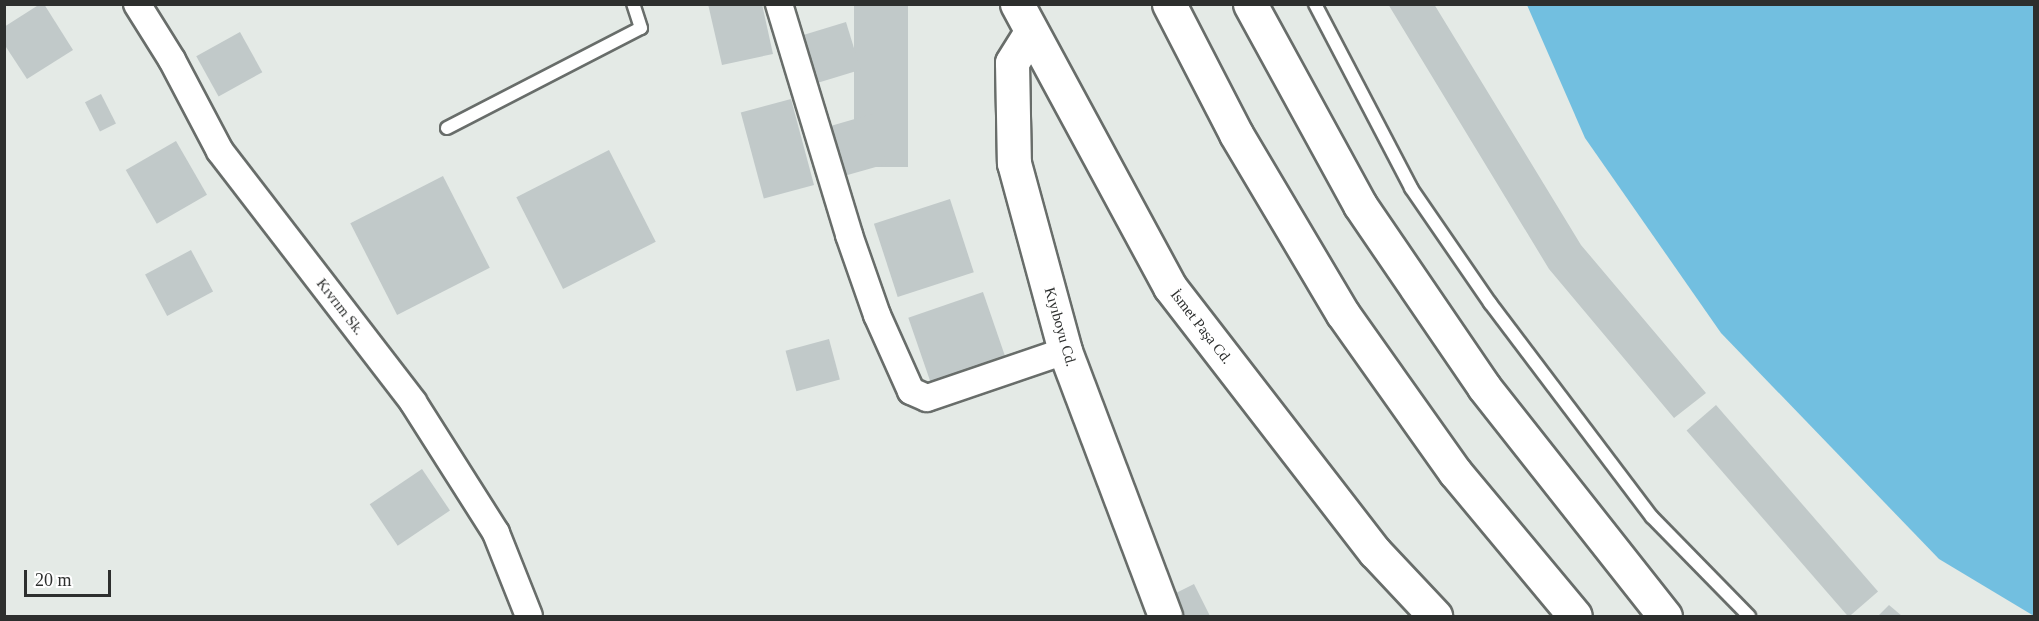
<!DOCTYPE html>
<html>
<head>
<meta charset="utf-8">
<style>
  body { margin:0 }
  #map { position:relative; width:2039px; height:621px; overflow:hidden; background:#e4eae6; font-family:Georgia,serif }
  div>[style] { position:absolute }
  .water>* { inset:0; background:#72bfe0 }
  .building>* { inset:0; background:#c1c9c9; transform-origin:0 0 }
  .roads { filter:drop-shadow(2px 0 #686d6a) drop-shadow(-2px 0 #686d6a) drop-shadow(0 2px #686d6a) drop-shadow(0 -2px #686d6a) }
  .lane>* { height:12px; margin:-6px; padding:0 6px; transform-origin:6px; border-radius:6px; background:#fff }
  .street>* { height:26px; margin:-13px; padding:0 13px; transform-origin:13px; border-radius:13px; background:#fff }
  .secondary>* { height:33px; margin:-16.5px; padding:0 16.5px; transform-origin:16.5px; border-radius:16.5px; background:#fff }
  .highway>* { height:33px; margin:-16.5px; padding:0 16.5px; transform-origin:16.5px; border-radius:16.5px; background:#fff }
  span { translate:-50% -50%; white-space:nowrap; text-align:center; line-height:1.15; -webkit-text-stroke:5px #fff; paint-order:stroke }
  .street-label { font-size:15px; color:#2d2f2e }
  .frame { position:absolute; inset:0; border:6px solid #2d2f2e; pointer-events:none }
  .scale { position:absolute; left:24px; top:570px; width:87px; height:27px; box-sizing:border-box; border:3px solid #2d2f2e; border-top:0; padding-left:8px; font-size:18px; line-height:21px; white-space:nowrap; color:#2d2f2e; -webkit-text-stroke:4px #fff; paint-order:stroke }
</style>
</head>
<body>
<div id="map">
  <div class="water">
    <i style="clip-path:polygon(1527px 5px,2034px 5px,2034px 616px,1939px 559px,1721px 333px,1585px 138px)"></i>
  </div>
  <div class="building">
    <i style="clip-path:polygon(40px 4px,44px 4px,73px 50px,27px 79px,4px 44px,4px 27px)"></i>
    <i style="clip-path:polygon(708px 4px,762px 4px,773px 54px,722px 65px)"></i>
    <i style="left:854px;top:4px;width:54px;height:163px"></i>
    <i style="clip-path:polygon(1388px 4px,1434px 4px,1581px 245px,1706px 393px,1674px 418px,1549px 269px)"></i>
    <i style="left:846px;top:22px;width:50px;height:48px;rotate:73deg"></i>
    <i style="left:240px;top:32px;width:46px;height:50px;rotate:61deg"></i>
    <i style="left:101px;top:94px;width:33px;height:18px;rotate:63deg"></i>
    <i style="left:791px;top:99px;width:89px;height:52px;rotate:75deg"></i>
    <i style="left:872px;top:114px;width:52px;height:44px;rotate:74deg"></i>
    <i style="left:176px;top:141px;width:62px;height:58px;rotate:60deg"></i>
    <i style="left:609px;top:150px;width:103px;height:104px;rotate:63deg"></i>
    <i style="left:443px;top:176px;width:103px;height:104px;rotate:63deg"></i>
    <i style="left:950px;top:199px;width:77px;height:80px;rotate:72deg"></i>
    <i style="left:191px;top:250px;width:47px;height:52px;rotate:62deg"></i>
    <i style="left:983px;top:292px;width:71px;height:79px;rotate:71deg"></i>
    <i style="left:829px;top:339px;width:42px;height:45px;rotate:75deg"></i>
    <i style="left:1716px;top:405px;width:247px;height:39px;rotate:49deg"></i>
    <i style="left:422px;top:469px;width:50px;height:63px;rotate:56deg"></i>
    <i style="clip-path:polygon(1194px 584px,1210px 616px,1181px 616px,1170px 596px)"></i>
    <i style="clip-path:polygon(1889px 605px,1902px 616px,1878px 616px)"></i>
  </div>
  <div class="roads">
    <div class="lane">
      <i style="left:1315px;top:4px;width:208px;rotate:62.4deg"></i>
      <i style="left:1411px;top:188px;width:140px;rotate:55.5deg"></i>
      <i style="left:1490px;top:303px;width:268px;rotate:52.9deg"></i>
      <i style="left:1652px;top:517px;width:139px;rotate:45.6deg"></i>
      <i style="left:447px;top:128px;width:218px;rotate:-27.3deg"></i>
      <i style="left:641px;top:28px;width:25px;rotate:-108deg"></i>
    </div>
    <div class="street">
      <i style="left:137px;top:4px;width:66px;rotate:58deg"></i>
      <i style="left:172px;top:60px;width:103px;rotate:62.2deg"></i>
      <i style="left:220px;top:151px;width:317px;rotate:52.4deg"></i>
      <i style="left:413px;top:402px;width:155px;rotate:57.6deg"></i>
      <i style="left:496px;top:533px;width:89px;rotate:68.3deg"></i>
      <i style="left:779px;top:4px;width:241px;rotate:73.1deg"></i>
      <i style="left:849px;top:235px;width:85px;rotate:70.7deg"></i>
      <i style="left:877px;top:315px;width:83px;rotate:65.9deg"></i>
      <i style="left:911px;top:391px;width:17px;rotate:24deg"></i>
      <i style="left:927px;top:398px;width:146px;rotate:-18.8deg"></i>
    </div>
    <div class="secondary">
      <i style="left:1017px;top:4px;width:322px;rotate:61.6deg"></i>
      <i style="left:1170px;top:287px;width:335px;rotate:52.3deg"></i>
      <i style="left:1375px;top:552px;width:88px;rotate:46.8deg"></i>
      <i style="left:1031px;top:32px;width:36px;rotate:122deg"></i>
      <i style="left:1012px;top:63px;width:100px;rotate:88.9deg"></i>
      <i style="left:1014px;top:163px;width:195px;rotate:74.8deg"></i>
      <i style="left:1065px;top:351px;width:283px;rotate:69.3deg"></i>
    </div>
    <div class="highway">
      <i style="left:1169px;top:4px;width:146px;rotate:62.7deg"></i>
      <i style="left:1236px;top:134px;width:209px;rotate:59.3deg"></i>
      <i style="left:1343px;top:314px;width:194px;rotate:54.7deg"></i>
      <i style="left:1455px;top:472px;width:187px;rotate:50.2deg"></i>
      <i style="left:1250px;top:4px;width:229px;rotate:61.3deg"></i>
      <i style="left:1360px;top:205px;width:220px;rotate:55.7deg"></i>
      <i style="left:1484px;top:387px;width:292px;rotate:51.7deg"></i>
    </div>
  </div>
  <div class="street-label">
    <span style="left:340px;top:307px;rotate:52deg">Kıvrım Sk.</span>
    <span style="left:1060px;top:327px;rotate:74deg">Kıyıboyu Cd.</span>
    <span style="left:1201px;top:327px;rotate:52deg">İsmet Paşa Cd.</span>
  </div>
  <div class="frame"></div>
  <div class="scale">20 m</div>
</div>
</body>
</html>
